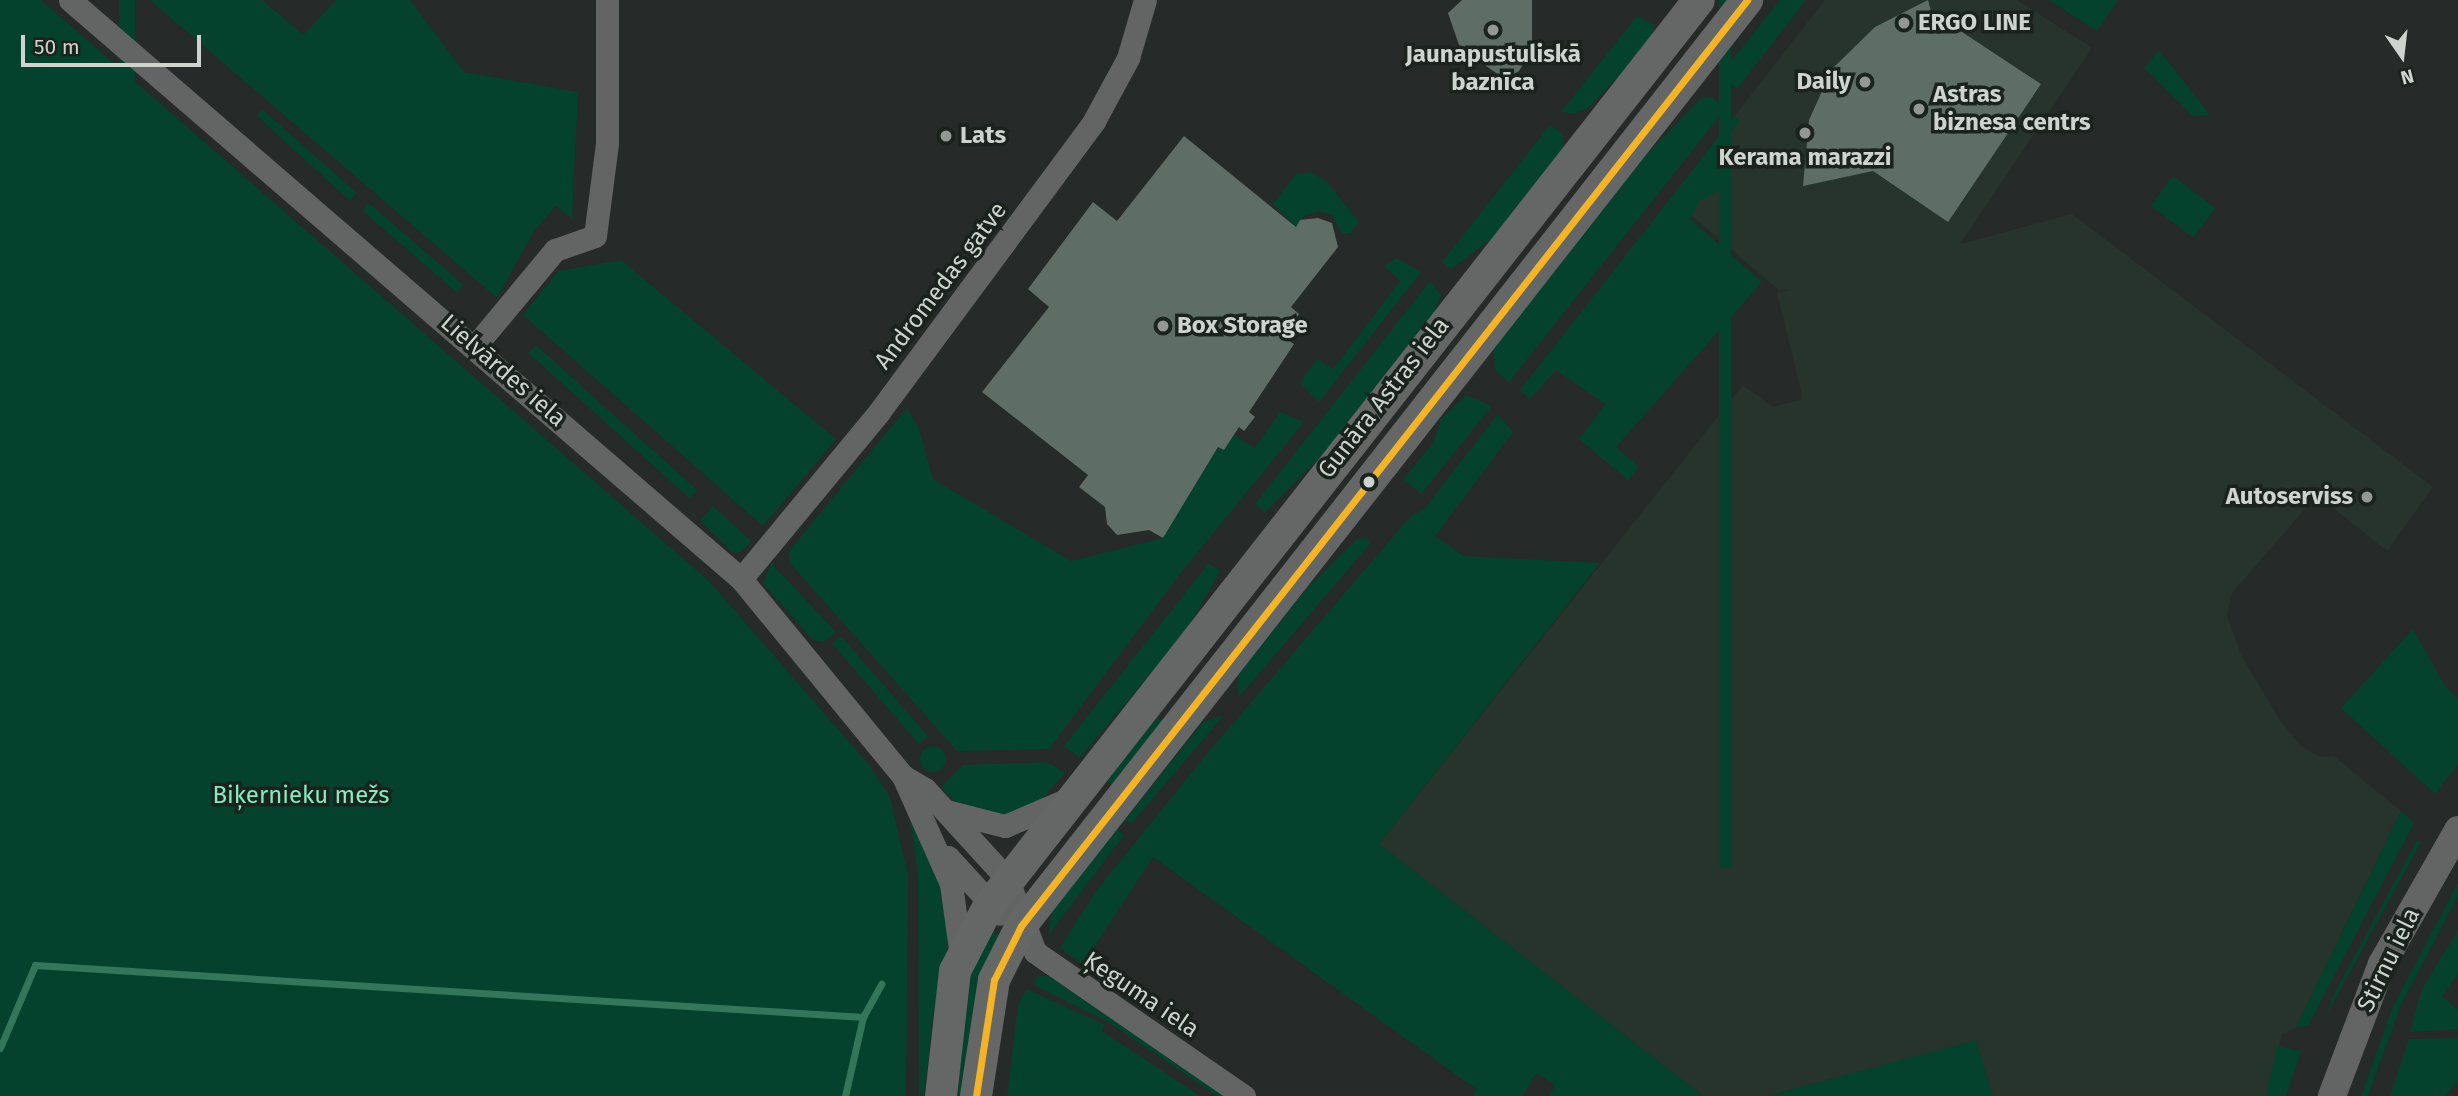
<!DOCTYPE html>
<html>
<head>
<meta charset="utf-8">
<style>
  body { margin:0 }
  #map { position:relative; width:2458px; height:1096px; overflow:hidden; background:#262a28; font-family:"Fira Sans",sans-serif }
  div>[style] { position:absolute }
  .built>* { inset:0; background:#27342e }
  .green>* { inset:0; background:#05422d; transform-origin:0 0 }
  .round { border-radius:50% }
  .stream>* { height:7px; margin:-3.5px; padding:0 3.5px; transform-origin:3.5px; border-radius:3.5px; background:#34765a }
  .building>* { inset:0; background:#5e6e66 }
  .minor>* { height:23px; margin:-11.5px; padding:0 11.5px; transform-origin:11.5px; border-radius:11.5px; background:#626564 }
  .tertiary>* { height:28px; margin:-14px; padding:0 14px; transform-origin:14px; border-radius:14px; background:#626564 }
  .secondary>* { height:32px; margin:-16px; padding:0 16px; transform-origin:16px; border-radius:16px; background:#656666 }
  .bus-1>* { height:7px; margin:-3.5px; padding:0 3.5px; transform-origin:3.5px; border-radius:3.5px; background:#f4b427 }
  .dots>* { width:19px; height:19px; translate:-50% -50%; box-sizing:border-box; border:4px solid #1b231f; border-radius:50% }
  span { translate:-50% -50%; white-space:nowrap; text-align:center; line-height:1.15; -webkit-text-stroke:7px #1b231f; paint-order:stroke }
  .poi-label { font-size:24px; color:#ced3d0; font-weight:700 }
  .left { translate:0 -50%; text-align:left }
  .right { translate:-100% -50%; text-align:right }
  .street-label { font-size:24px; color:#ced3d0 }
  .park-label { font-size:24px; color:#85ecbe }
  .north { position:absolute; left:2367px; top:21px; width:70px; height:70px; -webkit-text-stroke:5px #1b231f; paint-order:stroke; rotate:166deg; font-size:19px; font-weight:700; line-height:28px; text-align:center; color:#ced3d0 }
  .north::after { content:''; display:block; margin:auto; width:24px; height:32px; background:#ced3d0; clip-path:polygon(50% 0,100% 100%,50% 72%,0 100%) }
  .scale { position:absolute; left:21px; top:35px; width:180px; height:32px; box-sizing:border-box; border:4px solid #ced3d0; border-top:0; padding-left:9px; font-size:21px; line-height:24px; white-space:nowrap; color:#ced3d0; -webkit-text-stroke:5px #1b231f; paint-order:stroke }
</style>
</head>
<body>
<div id="map">
  <div class="built">
    <i style="clip-path:polygon(1825px 0,2017px 0,2092px 48px,1960px 244px,2072px 214px,2433px 487px,2387px 551px,2317px 495px,2232px 593px,2227px 615px,2241px 655px,2281px 722px,2302px 747px,2321px 757px,2334px 756px,2401px 811px,2296px 1027px,2282px 1034px,2266px 1096px,1993px 1096px,1976px 1041px,1767px 1096px,1703px 1096px,1379px 844px,1743px 385px,1773px 407px,1803px 399px,1777px 293px,1791px 289px,1780px 291px,1690px 214px,1716px 140px)"></i>
  </div>
  <div class="green">
    <i style="clip-path:polygon(0 0,41px 0,710px 582px,869px 765px,890px 797px,908px 875px,906px 1096px,0 1096px)"></i>
    <i style="left:119px;top:0;width:16px;height:162px"></i>
    <i style="clip-path:polygon(150px 0,262px 0,303px 35px,336px 0,410px 0,464px 72px,578px 92px,572px 219px,556px 206px,534px 231px,497px 298px)"></i>
    <i style="left:1719px;top:0;width:12px;height:868px"></i>
    <i style="clip-path:polygon(1780px 0,1806px 0,1737px 89px,1725px 78px,1725px 69px)"></i>
    <i style="clip-path:polygon(2049px 0,2118px 0,2097px 31px)"></i>
    <i style="clip-path:polygon(1637px 16px,1654px 25px,1654px 40px,1588px 108px,1574px 114px,1561px 112px)"></i>
    <i style="clip-path:polygon(2159px 50px,2210px 115px,2193px 116px,2144px 68px)"></i>
    <i style="clip-path:polygon(1711px 97px,1726px 108px,1509px 382px,1495px 370px,1493px 349px,1644px 157px,1701px 98px)"></i>
    <i style="clip-path:polygon(263px 110px,357px 193px,350px 201px,256px 115px)"></i>
    <i style="clip-path:polygon(1735px 116px,1740px 121px,1719px 148px,1731px 161px,1724px 172px,1724px 189px,1700px 200px,1690px 219px,1762px 282px,1616px 447px,1639px 467px,1628px 480px,1579px 439px,1605px 404px,1556px 370px,1530px 399px,1520px 390px)"></i>
    <i style="clip-path:polygon(1550px 125px,1562px 134px,1565px 150px,1499px 233px,1451px 269px,1442px 262px)"></i>
    <i style="clip-path:polygon(1311px 172px,1327px 182px,1359px 222px,1351px 233px,1342px 234px,1332px 215px,1318px 211px,1304px 216px,1296px 227px,1273px 204px,1296px 174px)"></i>
    <i style="left:2173px;top:176px;width:53px;height:37px;rotate:37deg"></i>
    <i style="left:369px;top:203px;width:125px;height:10px;rotate:41deg"></i>
    <i style="clip-path:polygon(1397px 258px,1421px 272px,1319px 402px,1300px 383px,1317px 359px,1333px 369px,1400px 281px,1384px 266px)"></i>
    <i style="clip-path:polygon(621px 260px,836px 439px,763px 526px,523px 315px,558px 271px)"></i>
    <i style="clip-path:polygon(1430px 281px,1441px 295px,1433px 317px,1335px 442px,1265px 512px,1255px 504px)"></i>
    <i style="left:536px;top:345px;width:217px;height:11px;rotate:42deg"></i>
    <i style="clip-path:polygon(1466px 395px,1492px 406px,1421px 494px,1404px 479px,1434px 441px,1441px 419px)"></i>
    <i style="clip-path:polygon(907px 408px,919px 428px,933px 479px,1071px 561px,1163px 538px,1218px 447px,1224px 450px,1234px 435px,1255px 448px,1280px 412px,1304px 422px,1183px 570px,1049px 749px,957px 751px,789px 562px,789px 551px)"></i>
    <i style="clip-path:polygon(1498px 414px,1513px 432px,1435px 536px,1463px 556px,1600px 563px,1379px 844px,1703px 1096px,1549px 1096px,1555px 1085px,1536px 1073px,1523px 1096px,1474px 1096px,1476px 1089px,1153px 857px,1083px 964px,1060px 948px,1096px 891px,1206px 755px,1410px 517px,1424px 509px)"></i>
    <i style="clip-path:polygon(713px 506px,751px 541px,741px 552px,732px 552px,700px 520px)"></i>
    <i style="clip-path:polygon(1367px 538px,1370px 544px,1239px 697px,1237px 676px,1309px 586px,1357px 539px)"></i>
    <i style="clip-path:polygon(771px 563px,836px 632px,824px 642px,813px 640px,763px 584px)"></i>
    <i style="clip-path:polygon(1209px 563px,1220px 571px,1186px 631px,1080px 758px,1064px 746px)"></i>
    <i style="clip-path:polygon(2413px 629px,2446px 688px,2458px 698px,2458px 764px,2435px 794px,2341px 708px)"></i>
    <i style="left:841px;top:636px;width:133px;height:12px;rotate:49deg"></i>
    <i style="clip-path:polygon(1224px 715px,1131px 824px,1125px 820px,1203px 722px)"></i>
    <i style="clip-path:polygon(1158px 717px,1165px 723px,1115px 788px,1106px 780px)"></i>
    <i class="round" style="left:920px;top:746px;width:26px;height:26px"></i>
    <i style="clip-path:polygon(1048px 762px,1065px 773px,1043px 798px,1001px 817px,961px 807px,941px 787px,963px 765px)"></i>
    <i style="clip-path:polygon(2401px 811px,2414px 823px,2308px 1026px,2296px 1027px)"></i>
    <i style="clip-path:polygon(910px 819px,945px 883px,952px 928px,933px 1016px,924px 1096px,919px 1096px,918px 874px)"></i>
    <i style="clip-path:polygon(1117px 829px,1124px 835px,1048px 936px,1052px 909px)"></i>
    <i style="clip-path:polygon(2417px 840px,2421px 842px,2325px 1018px,2334px 994px)"></i>
    <i style="clip-path:polygon(2458px 883px,2458px 896px,2400px 1007px,2368px 1096px,2361px 1096px,2393px 1006px)"></i>
    <i style="clip-path:polygon(990px 928px,1002px 937px,967px 1096px,951px 1096px,964px 982px)"></i>
    <i style="clip-path:polygon(2458px 930px,2458px 974px,2442px 996px,2458px 1010px,2458px 1029px,2410px 1032px,2422px 989px)"></i>
    <i style="clip-path:polygon(1038px 975px,1050px 977px,1225px 1096px,1217px 1096px,1110px 1023px,1034px 985px)"></i>
    <i style="clip-path:polygon(1027px 989px,1105px 1025px,1102px 1031px,1200px 1096px,1007px 1096px,1018px 1004px)"></i>
    <i style="clip-path:polygon(2458px 1038px,2458px 1081px,2445px 1096px,2390px 1096px,2409px 1039px)"></i>
    <i style="clip-path:polygon(1976px 1040px,1993px 1096px,1767px 1096px)"></i>
    <i style="clip-path:polygon(2277px 1046px,2301px 1051px,2286px 1096px,2266px 1096px)"></i>
  </div>
  <div class="stream">
    <i style="left:0;top:1048px;width:90px;rotate:-67.1deg"></i>
    <i style="left:35px;top:965px;width:830px;rotate:3.59deg"></i>
    <i style="left:845px;top:1096px;width:81px;rotate:-77.2deg"></i>
    <i style="left:863px;top:1017px;width:38px;rotate:-61deg"></i>
  </div>
  <div class="building">
    <i style="clip-path:polygon(1462px 0,1532px 0,1532px 50px,1519px 71px,1505px 79px,1460px 48px,1448px 13px)"></i>
    <i style="clip-path:polygon(1928px 0,1937px 34px,1959px 30px,2041px 84px,1948px 222px,1873px 171px,1803px 186px,1809px 120px,1832px 69px,1875px 27px)"></i>
    <i style="clip-path:polygon(1184px 136px,1296px 227px,1300px 220px,1318px 218px,1332px 223px,1338px 247px,1291px 307px,1299px 314px,1285px 338px,1294px 344px,1249px 412px,1255px 417px,1244px 431px,1239px 427px,1224px 450px,1218px 447px,1163px 538px,1149px 530px,1117px 535px,1107px 524px,1105px 507px,1079px 487px,1088px 475px,982px 392px,1049px 307px,1028px 289px,1093px 202px,1117px 221px)"></i>
  </div>
  <div class="minor">
    <i style="left:70px;top:0;width:886px;rotate:40.79deg"></i>
    <i style="left:741px;top:579px;width:255px;rotate:50.6deg"></i>
    <i style="left:903px;top:776px;width:26px;rotate:31deg"></i>
    <i style="left:925px;top:789px;width:123px;rotate:47.6deg"></i>
    <i style="left:1008px;top:880px;width:77px;rotate:69.4deg"></i>
    <i style="left:1035px;top:952px;width:254px;rotate:34.6deg"></i>
    <i style="left:475px;top:346px;width:125px;rotate:-50.2deg"></i>
    <i style="left:555px;top:250px;width:42px;rotate:-19.3deg"></i>
    <i style="left:595px;top:236px;width:94px;rotate:-82.6deg"></i>
    <i style="left:607px;top:143px;width:143px;rotate:-90deg"></i>
    <i style="left:741px;top:579px;width:217px;rotate:-50.4deg"></i>
    <i style="left:879px;top:412px;width:362px;rotate:-53.5deg"></i>
    <i style="left:1094px;top:121px;width:72px;rotate:-61.6deg"></i>
    <i style="left:1128px;top:58px;width:60px;rotate:-73.7deg"></i>
    <i style="left:903px;top:776px;width:118px;rotate:66deg"></i>
    <i style="left:951px;top:884px;width:73px;rotate:82.1deg"></i>
    <i style="left:946px;top:811px;width:61px;rotate:14.3deg"></i>
    <i style="left:1005px;top:826px;width:69px;rotate:-23.2deg"></i>
    <i style="left:948px;top:857px;width:77px;rotate:47.6deg"></i>
  </div>
  <div class="tertiary">
    <i style="left:2332px;top:1096px;width:141px;rotate:-69.3deg"></i>
    <i style="left:2382px;top:964px;width:154px;rotate:-60.4deg"></i>
  </div>
  <div class="secondary">
    <i style="left:941px;top:1096px;width:126px;rotate:-83.6deg"></i>
    <i style="left:955px;top:971px;width:72px;rotate:-62.7deg"></i>
    <i style="left:988px;top:907px;width:1152px;rotate:-51.91deg"></i>
    <i style="left:976px;top:1096px;width:117px;rotate:-81.2deg"></i>
    <i style="left:994px;top:980px;width:60px;rotate:-63.4deg"></i>
    <i style="left:1021px;top:926px;width:1177px;rotate:-51.9deg"></i>
  </div>
  <div class="bus-1">
    <i style="left:976px;top:1096px;width:117px;rotate:-81.2deg"></i>
    <i style="left:994px;top:980px;width:60px;rotate:-63.4deg"></i>
    <i style="left:1021px;top:926px;width:1177px;rotate:-51.9deg"></i>
  </div>
  <div class="dots">
    <i style="left:1904px;top:23px;background:#939895"></i>
    <i style="left:1493px;top:30px;background:#939895"></i>
    <i style="left:1865px;top:82px;background:#939895"></i>
    <i style="left:1919px;top:109px;background:#939895"></i>
    <i style="left:1805px;top:133px;background:#939895"></i>
    <i style="left:946px;top:136px;background:#939895"></i>
    <i style="left:1163px;top:326px;background:#939895"></i>
    <i style="left:1369px;top:482px;background:#ced3d0"></i>
    <i style="left:2367px;top:497px;background:#939895"></i>
  </div>
  <div class="poi-label">
    <span class="left" style="left:1918px;top:23px">ERGO LINE</span>
    <span style="left:1493px;top:69px">Jaunapustuliskā<br>baznīca</span>
    <span class="right" style="left:1851px;top:82px">Daily</span>
    <span class="left" style="left:1933px;top:109px">Astras<br>biznesa centrs</span>
    <span class="left" style="left:960px;top:136px">Lats</span>
    <span style="left:1805px;top:158px">Kerama marazzi</span>
    <span class="left" style="left:1177px;top:326px">Box Storage</span>
    <span class="right" style="left:2353px;top:497px">Autoserviss</span>
  </div>
  <div class="street-label">
    <span style="left:941px;top:286px;rotate:-53deg">Andromedas gatve</span>
    <span style="left:503px;top:371px;rotate:41deg">Lielvārdes iela</span>
    <span style="left:1384px;top:398px;rotate:-52deg">Gunāra Astras iela</span>
    <span style="left:2389px;top:960px;rotate:-64deg">Stirnu iela</span>
    <span style="left:1141px;top:995px;rotate:34deg">Ķeguma iela</span>
  </div>
  <div class="park-label">
    <span style="left:301px;top:796px">Biķernieku mežs</span>
  </div>
  <div class="north">N</div>
  <div class="scale">50 m</div>
</div>
</body>
</html>
